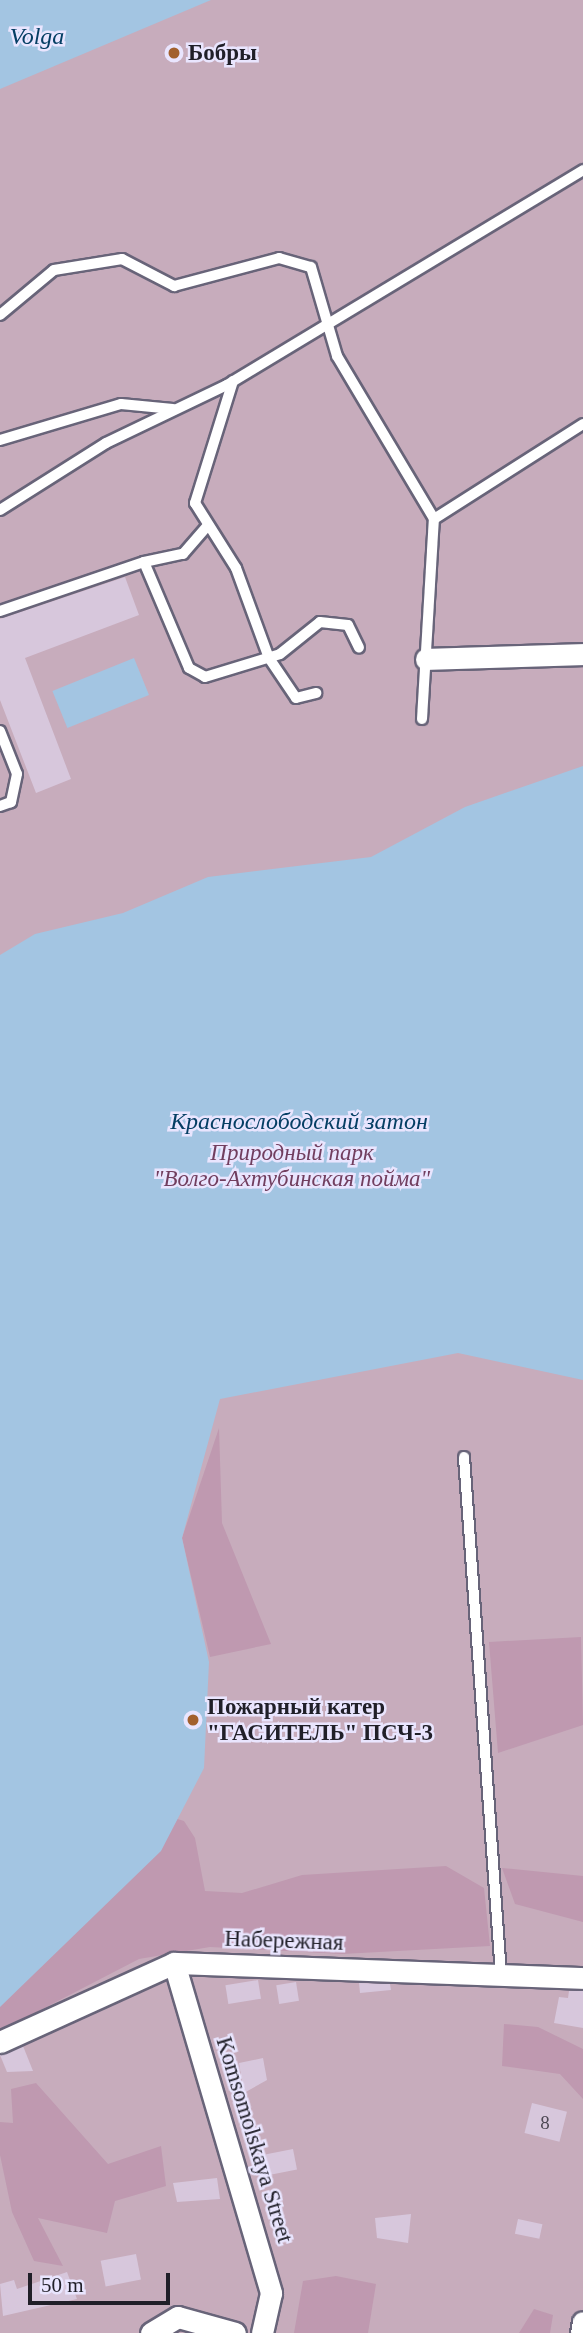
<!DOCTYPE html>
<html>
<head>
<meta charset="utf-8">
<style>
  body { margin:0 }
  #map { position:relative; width:583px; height:2333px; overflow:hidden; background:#e9e5fe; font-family:"Times New Roman",serif }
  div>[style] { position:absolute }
  .green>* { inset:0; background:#c7acbc; transform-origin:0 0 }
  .forest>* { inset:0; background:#bf99b0 }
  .water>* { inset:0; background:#a3c5e2; transform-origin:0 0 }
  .building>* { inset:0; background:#d7c7dc; transform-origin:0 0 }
  .roads { filter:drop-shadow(2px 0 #686479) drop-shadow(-2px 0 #686479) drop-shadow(0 2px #686479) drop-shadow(0 -2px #686479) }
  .service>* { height:10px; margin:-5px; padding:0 5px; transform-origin:5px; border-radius:5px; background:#fff }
  .minor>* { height:21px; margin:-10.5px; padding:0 10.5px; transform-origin:10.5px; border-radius:10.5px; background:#fff }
  .dots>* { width:19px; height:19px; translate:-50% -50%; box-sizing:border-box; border:4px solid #e9e5fe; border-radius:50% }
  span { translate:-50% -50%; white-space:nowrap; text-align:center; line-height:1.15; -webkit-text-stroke:5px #e9e5fe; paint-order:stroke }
  .number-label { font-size:19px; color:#4e4955 }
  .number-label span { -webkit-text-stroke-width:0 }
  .poi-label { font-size:23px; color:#201f28; font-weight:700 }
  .left { translate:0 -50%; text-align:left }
  .park-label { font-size:23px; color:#713e5f; font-style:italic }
  .street-label { font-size:23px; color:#201f28 }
  .water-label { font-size:24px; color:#053e64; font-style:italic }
  .scale { position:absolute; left:28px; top:2273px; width:142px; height:32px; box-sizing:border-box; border:4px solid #201f28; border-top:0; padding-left:9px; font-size:21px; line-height:24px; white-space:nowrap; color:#201f28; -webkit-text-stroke:5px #e9e5fe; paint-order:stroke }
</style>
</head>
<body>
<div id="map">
  <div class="green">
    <i style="left:0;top:0;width:583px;height:2333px"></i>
  </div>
  <div class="forest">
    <i style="clip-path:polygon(219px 1428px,222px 1523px,271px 1644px,210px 1657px,182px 1538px)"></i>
    <i style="clip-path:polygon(581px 1637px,583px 1725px,498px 1753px,489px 1642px)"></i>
    <i style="clip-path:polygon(154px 1812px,184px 1821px,195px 1838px,205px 1891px,242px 1893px,302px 1875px,446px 1866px,484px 1888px,490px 1946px,342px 1954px,210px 1947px,139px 1959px,0 2031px,0 1936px)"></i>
    <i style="clip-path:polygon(502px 1868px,583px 1876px,583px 1922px,515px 1904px)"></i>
    <i style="clip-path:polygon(504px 2024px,538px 2027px,583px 2049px,583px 2099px,560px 2074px,502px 2066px)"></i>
    <i style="clip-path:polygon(36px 2083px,108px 2164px,161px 2146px,166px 2186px,115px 2201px,107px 2233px,38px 2218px,63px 2266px,34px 2261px,12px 2212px,0 2155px,0 2122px,13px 2123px,11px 2089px)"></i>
    <i style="clip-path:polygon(336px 2276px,376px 2284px,368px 2333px,294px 2333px,303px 2281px)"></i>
    <i style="clip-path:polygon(534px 2309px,553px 2315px,550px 2333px,519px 2333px)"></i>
  </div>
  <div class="water">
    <i style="clip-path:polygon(0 0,211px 0,0 89px)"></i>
    <i style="left:134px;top:658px;width:40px;height:88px;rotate:68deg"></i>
    <i style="clip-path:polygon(583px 766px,583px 1380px,458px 1353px,220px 1399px,182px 1538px,209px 1662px,204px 1768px,161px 1851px,0 2007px,0 955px,35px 934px,123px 913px,208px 877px,371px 857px,465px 807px)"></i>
  </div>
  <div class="building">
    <i style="clip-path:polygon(125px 577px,139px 615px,25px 658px,71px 779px,36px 793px,0 700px,0 619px)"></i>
    <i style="left:258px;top:1980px;width:19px;height:33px;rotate:81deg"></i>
    <i style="left:296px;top:1982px;width:19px;height:20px;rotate:81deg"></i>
    <i style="clip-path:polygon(359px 1983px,390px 1984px,391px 1990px,360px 1993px)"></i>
    <i style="clip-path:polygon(569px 1991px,583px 1991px,583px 2028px,554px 2023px,559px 1997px,568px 1998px)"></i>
    <i style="clip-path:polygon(23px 2046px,33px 2071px,7px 2072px,0 2055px)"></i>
    <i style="clip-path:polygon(263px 2058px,267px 2080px,244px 2093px,239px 2063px)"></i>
    <i style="left:532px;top:2103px;width:36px;height:31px;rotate:14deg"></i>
    <i style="left:293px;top:2149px;width:21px;height:31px;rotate:79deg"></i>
    <i style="clip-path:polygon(217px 2178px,220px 2199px,177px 2202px,173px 2183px)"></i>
    <i style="clip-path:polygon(411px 2214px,408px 2243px,377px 2238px,375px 2218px)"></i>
    <i style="left:518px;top:2219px;width:25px;height:15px;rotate:12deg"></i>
    <i style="left:136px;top:2254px;width:26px;height:36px;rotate:79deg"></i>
    <i style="clip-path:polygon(67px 2272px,77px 2299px,3px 2316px,0 2284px,14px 2280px,17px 2289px)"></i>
  </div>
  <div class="roads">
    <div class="service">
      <i style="left:0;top:315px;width:70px;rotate:-39.8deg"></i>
      <i style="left:54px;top:270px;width:69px;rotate:-9.2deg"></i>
      <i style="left:122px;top:259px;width:59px;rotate:27.4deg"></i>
      <i style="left:174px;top:286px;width:109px;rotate:-14.9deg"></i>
      <i style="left:279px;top:258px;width:33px;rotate:16deg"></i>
      <i style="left:311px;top:267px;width:93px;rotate:73.7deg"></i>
      <i style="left:337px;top:356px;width:190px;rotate:59.2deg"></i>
      <i style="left:434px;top:519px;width:177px;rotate:-32.5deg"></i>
      <i style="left:233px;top:381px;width:128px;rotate:107.3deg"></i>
      <i style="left:195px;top:503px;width:77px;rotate:57.8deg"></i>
      <i style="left:236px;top:568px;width:96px;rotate:69.9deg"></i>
      <i style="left:269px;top:658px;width:48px;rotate:56deg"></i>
      <i style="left:296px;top:698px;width:21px;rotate:-14deg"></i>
      <i style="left:0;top:440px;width:126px;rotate:-16.6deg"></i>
      <i style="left:121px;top:404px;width:52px;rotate:5.5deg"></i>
      <i style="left:0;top:510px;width:125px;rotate:-32.3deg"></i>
      <i style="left:106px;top:443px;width:134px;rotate:-25.6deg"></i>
      <i style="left:227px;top:385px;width:416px;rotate:-31.1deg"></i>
      <i style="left:144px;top:562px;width:40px;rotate:-12deg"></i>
      <i style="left:183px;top:554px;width:38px;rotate:-49deg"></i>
      <i style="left:0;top:611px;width:152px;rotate:-18.8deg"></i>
      <i style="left:144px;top:562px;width:115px;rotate:67deg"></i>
      <i style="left:189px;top:668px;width:18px;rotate:29deg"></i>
      <i style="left:205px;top:677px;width:78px;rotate:-17deg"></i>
      <i style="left:280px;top:654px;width:51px;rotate:-38.7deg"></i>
      <i style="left:320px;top:622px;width:28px;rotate:6deg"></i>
      <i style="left:348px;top:625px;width:25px;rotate:64deg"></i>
      <i style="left:422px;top:719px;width:200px;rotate:-86.6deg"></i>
      <i style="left:0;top:731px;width:46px;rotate:68.4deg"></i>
      <i style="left:17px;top:774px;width:29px;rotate:102deg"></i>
      <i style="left:11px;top:802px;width:12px;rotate:160deg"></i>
      <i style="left:464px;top:1457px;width:519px;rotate:85.91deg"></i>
    </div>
    <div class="minor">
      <i style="left:426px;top:659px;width:157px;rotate:-1.8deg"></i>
      <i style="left:174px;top:1963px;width:344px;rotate:73.6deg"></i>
      <i style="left:271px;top:2293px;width:41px;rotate:102.7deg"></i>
      <i style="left:0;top:2042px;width:191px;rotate:-24.4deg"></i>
      <i style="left:174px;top:1963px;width:409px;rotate:2.1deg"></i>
      <i style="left:151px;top:2333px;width:31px;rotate:-31deg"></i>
      <i style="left:178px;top:2317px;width:59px;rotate:15.7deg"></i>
      <i style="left:581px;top:2333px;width:11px;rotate:-80deg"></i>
    </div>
  </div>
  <div class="dots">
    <i style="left:174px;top:53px;background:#a2602d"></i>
    <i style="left:193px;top:1720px;background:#a2602d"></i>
  </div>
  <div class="number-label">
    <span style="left:545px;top:2123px">8</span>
  </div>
  <div class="poi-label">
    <span class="left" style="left:188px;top:53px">Бобры</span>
    <span class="left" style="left:207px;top:1720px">Пожарный катер<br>"ГАСИТЕЛЬ" ПСЧ-3</span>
  </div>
  <div class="park-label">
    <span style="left:292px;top:1166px">Природный парк<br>"Волго-Ахтубинская пойма"</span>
  </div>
  <div class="street-label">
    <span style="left:284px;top:1941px;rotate:2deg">Набережная</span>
    <span style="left:254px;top:2140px;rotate:73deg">Komsomolskaya Street</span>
  </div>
  <div class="water-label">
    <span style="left:37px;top:37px">Volga</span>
    <span style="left:299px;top:1122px">Краснослободский затон</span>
  </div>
  <div class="scale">50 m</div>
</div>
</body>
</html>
